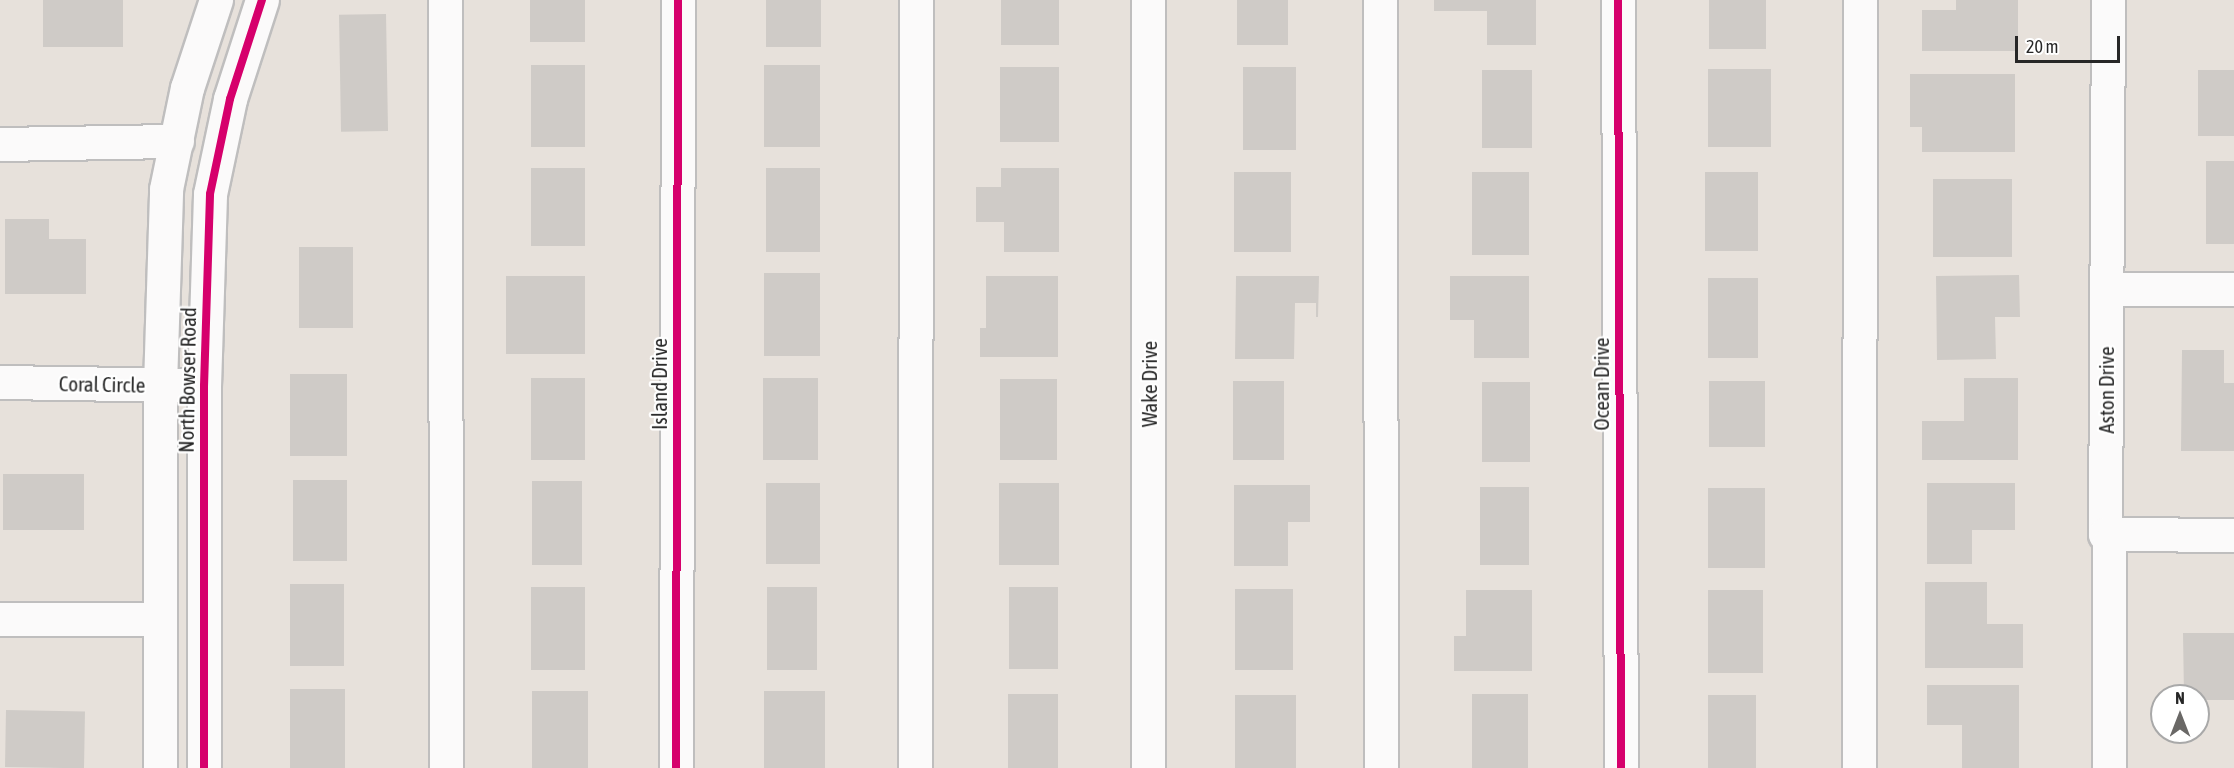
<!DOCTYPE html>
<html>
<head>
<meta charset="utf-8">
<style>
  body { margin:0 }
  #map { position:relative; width:2234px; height:768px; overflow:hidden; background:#e7e1db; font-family:"Asap Condensed",sans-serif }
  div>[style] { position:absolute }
  .building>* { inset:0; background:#cfcbc7; transform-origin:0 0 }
  .roads { filter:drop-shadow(2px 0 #bfbebe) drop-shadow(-2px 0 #bfbebe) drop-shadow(0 2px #bfbebe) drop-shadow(0 -2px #bfbebe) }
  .minor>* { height:33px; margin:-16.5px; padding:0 16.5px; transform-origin:16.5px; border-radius:16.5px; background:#fbfafa }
  .cycleway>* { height:8px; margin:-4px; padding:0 4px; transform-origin:4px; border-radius:4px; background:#d6006c }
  span { translate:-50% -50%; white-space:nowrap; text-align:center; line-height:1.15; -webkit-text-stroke:4.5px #fff; paint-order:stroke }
  .street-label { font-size:21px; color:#272727 }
  .north { position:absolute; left:2150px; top:684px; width:60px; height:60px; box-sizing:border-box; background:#fff; border:2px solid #a9a9a9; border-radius:50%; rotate:0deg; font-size:16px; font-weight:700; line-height:24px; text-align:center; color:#272727 }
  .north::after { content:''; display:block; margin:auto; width:21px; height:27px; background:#6a6866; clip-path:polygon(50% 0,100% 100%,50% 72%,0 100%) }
  .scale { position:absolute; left:2015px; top:36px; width:105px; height:27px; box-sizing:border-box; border:3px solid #272727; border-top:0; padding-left:8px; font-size:18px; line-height:21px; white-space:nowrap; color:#272727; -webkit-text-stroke:4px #fff; paint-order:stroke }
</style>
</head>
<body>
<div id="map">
  <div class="building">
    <i style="left:43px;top:0;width:80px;height:47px"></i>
    <i style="left:530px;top:0;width:55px;height:42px"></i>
    <i style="left:766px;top:0;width:55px;height:47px"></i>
    <i style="left:1001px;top:0;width:58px;height:45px"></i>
    <i style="left:1237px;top:0;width:51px;height:45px"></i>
    <i style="clip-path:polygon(1434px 0,1536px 0,1536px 45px,1487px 45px,1487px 11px,1434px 11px)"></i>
    <i style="left:1709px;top:0;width:57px;height:49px"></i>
    <i style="clip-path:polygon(1956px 0,2018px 0,2018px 51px,1922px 51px,1922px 10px,1956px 10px)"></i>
    <i style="left:386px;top:14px;width:117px;height:47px;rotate:89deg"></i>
    <i style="left:531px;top:65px;width:54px;height:82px"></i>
    <i style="left:764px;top:65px;width:56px;height:82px"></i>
    <i style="left:1000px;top:67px;width:59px;height:75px"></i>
    <i style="left:1243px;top:67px;width:53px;height:83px"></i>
    <i style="left:1708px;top:69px;width:63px;height:78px"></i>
    <i style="left:1482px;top:70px;width:50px;height:78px"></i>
    <i style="left:2198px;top:70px;width:36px;height:66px"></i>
    <i style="clip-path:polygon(1910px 74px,2015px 74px,2015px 152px,1922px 152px,1922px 127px,1910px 127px)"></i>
    <i style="left:2206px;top:161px;width:28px;height:83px"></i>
    <i style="left:531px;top:168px;width:54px;height:78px"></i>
    <i style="left:766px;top:168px;width:54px;height:84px"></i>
    <i style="clip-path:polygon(1001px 168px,1059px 168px,1059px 252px,1004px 252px,1004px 222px,976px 222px,976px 187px,1001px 187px)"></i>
    <i style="left:1234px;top:172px;width:57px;height:80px"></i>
    <i style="left:1472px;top:172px;width:57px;height:83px"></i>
    <i style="left:1705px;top:172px;width:53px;height:79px"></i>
    <i style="left:1933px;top:179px;width:79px;height:78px"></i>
    <i style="clip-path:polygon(5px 219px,49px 219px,49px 239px,86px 239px,86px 294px,5px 294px)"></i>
    <i style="left:299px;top:247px;width:54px;height:81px"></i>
    <i style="left:764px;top:273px;width:56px;height:83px"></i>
    <i style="clip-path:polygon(2019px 275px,2020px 317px,1995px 317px,1996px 359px,1937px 360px,1936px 276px)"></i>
    <i style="left:506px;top:276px;width:79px;height:78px"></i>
    <i style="clip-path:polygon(986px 276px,1058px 276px,1058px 357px,980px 357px,980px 328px,986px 328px)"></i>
    <i style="clip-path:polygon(1236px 276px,1319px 276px,1318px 317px,1316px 317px,1316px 303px,1295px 303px,1294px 359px,1235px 359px)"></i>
    <i style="clip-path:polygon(1450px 276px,1529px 276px,1529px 358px,1474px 358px,1474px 320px,1450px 320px)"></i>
    <i style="left:1708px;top:278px;width:50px;height:80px"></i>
    <i style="clip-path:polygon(2182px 350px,2224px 350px,2224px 383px,2234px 383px,2234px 451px,2181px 451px)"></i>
    <i style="left:290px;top:374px;width:57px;height:82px"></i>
    <i style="left:531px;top:378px;width:54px;height:82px"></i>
    <i style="left:763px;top:378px;width:55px;height:82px"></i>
    <i style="clip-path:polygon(1964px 378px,2018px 378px,2018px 460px,1922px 460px,1922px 421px,1964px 421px)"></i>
    <i style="left:1000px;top:379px;width:57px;height:81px"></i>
    <i style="left:1233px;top:381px;width:51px;height:79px"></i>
    <i style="left:1709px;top:381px;width:56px;height:66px"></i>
    <i style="left:1482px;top:382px;width:48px;height:80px"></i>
    <i style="left:3px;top:474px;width:81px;height:56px"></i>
    <i style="left:293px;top:480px;width:54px;height:81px"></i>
    <i style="left:532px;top:481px;width:50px;height:84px"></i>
    <i style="left:766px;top:483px;width:54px;height:81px"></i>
    <i style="left:999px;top:483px;width:60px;height:82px"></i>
    <i style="clip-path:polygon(1927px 483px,2015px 483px,2015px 530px,1972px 530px,1972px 564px,1927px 564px)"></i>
    <i style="clip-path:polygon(1234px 485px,1310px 485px,1310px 522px,1288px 522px,1288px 566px,1234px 566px)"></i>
    <i style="left:1480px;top:487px;width:49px;height:78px"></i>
    <i style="left:1708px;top:488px;width:57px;height:80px"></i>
    <i style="clip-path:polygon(1925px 582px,1987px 582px,1987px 624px,2023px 624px,2023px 668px,1925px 668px)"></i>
    <i style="left:290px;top:584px;width:54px;height:82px"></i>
    <i style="left:531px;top:587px;width:54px;height:83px"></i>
    <i style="left:767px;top:587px;width:50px;height:83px"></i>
    <i style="left:1009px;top:587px;width:49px;height:82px"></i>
    <i style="left:1235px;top:589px;width:58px;height:81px"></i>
    <i style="clip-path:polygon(1466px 590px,1532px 590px,1532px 671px,1454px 671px,1454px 636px,1466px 636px)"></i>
    <i style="left:1708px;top:590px;width:55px;height:83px"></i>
    <i style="clip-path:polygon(2183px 633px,2234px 633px,2234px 700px,2198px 700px,2198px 696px,2184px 696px)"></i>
    <i style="clip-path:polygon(1927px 685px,2019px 685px,2019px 768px,1962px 768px,1962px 725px,1927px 725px)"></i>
    <i style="left:290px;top:689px;width:55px;height:79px"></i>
    <i style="left:532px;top:691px;width:56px;height:77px"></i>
    <i style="left:764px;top:691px;width:61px;height:77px"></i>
    <i style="left:1008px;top:694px;width:50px;height:74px"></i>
    <i style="left:1472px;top:694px;width:56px;height:74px"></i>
    <i style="left:1235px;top:695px;width:61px;height:73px"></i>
    <i style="left:1708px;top:695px;width:48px;height:73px"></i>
    <i style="left:6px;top:710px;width:79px;height:57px;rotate:1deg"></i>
  </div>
  <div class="roads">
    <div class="minor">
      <i style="left:445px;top:0;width:768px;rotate:89.93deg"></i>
      <i style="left:1148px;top:0;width:768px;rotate:90deg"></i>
      <i style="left:1380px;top:0;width:768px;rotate:89.93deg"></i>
      <i style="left:1618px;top:0;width:768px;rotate:89.78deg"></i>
      <i style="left:2108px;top:0;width:534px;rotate:90.32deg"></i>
      <i style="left:2105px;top:534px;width:129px;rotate:0.4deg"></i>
      <i style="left:0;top:144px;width:177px;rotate:-1deg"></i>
      <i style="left:2107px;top:289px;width:127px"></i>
      <i style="left:0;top:382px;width:181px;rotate:0.9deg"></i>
      <i style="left:0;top:619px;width:160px"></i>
      <i style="left:160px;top:768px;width:383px;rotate:-90deg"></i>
      <i style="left:160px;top:385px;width:196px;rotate:-88.2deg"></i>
      <i style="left:166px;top:189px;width:103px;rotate:-78.3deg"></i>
      <i style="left:187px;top:88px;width:93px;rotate:-71.8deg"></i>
      <i style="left:204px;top:768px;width:382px;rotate:-90deg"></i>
      <i style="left:204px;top:386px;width:192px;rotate:-88.2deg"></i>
      <i style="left:210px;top:194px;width:97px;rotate:-78.1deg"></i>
      <i style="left:230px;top:99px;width:104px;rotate:-72.1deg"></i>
      <i style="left:676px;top:768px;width:768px;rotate:-89.85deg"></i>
      <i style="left:915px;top:768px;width:768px;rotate:-89.93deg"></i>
      <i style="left:1859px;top:768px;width:768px;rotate:-89.93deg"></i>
      <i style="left:2109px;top:768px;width:224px;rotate:-90deg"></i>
      <i style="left:2109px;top:544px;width:11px;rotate:-52deg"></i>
    </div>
  </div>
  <div class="cycleway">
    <i style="left:1618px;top:0;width:768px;rotate:89.78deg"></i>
    <i style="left:204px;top:768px;width:382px;rotate:-90deg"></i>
    <i style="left:204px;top:386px;width:192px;rotate:-88.2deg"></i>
    <i style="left:210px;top:194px;width:97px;rotate:-78.1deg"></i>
    <i style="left:230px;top:99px;width:104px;rotate:-72.1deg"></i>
    <i style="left:676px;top:768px;width:768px;rotate:-89.85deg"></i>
  </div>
  <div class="street-label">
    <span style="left:187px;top:380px;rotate:-89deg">North Bowser Road</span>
    <span style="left:102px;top:384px;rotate:1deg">Coral Circle</span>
    <span style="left:659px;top:384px;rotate:-90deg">Island Drive</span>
    <span style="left:1149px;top:384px;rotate:-90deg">Wake Drive</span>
    <span style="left:1601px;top:384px;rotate:-90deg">Ocean Drive</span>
    <span style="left:2106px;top:390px;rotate:-90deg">Aston Drive</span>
  </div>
  <div class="north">N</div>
  <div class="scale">20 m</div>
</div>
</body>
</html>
